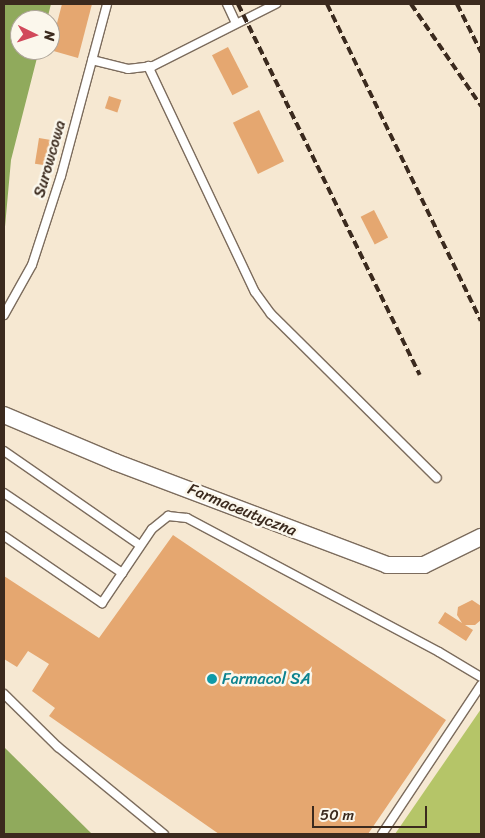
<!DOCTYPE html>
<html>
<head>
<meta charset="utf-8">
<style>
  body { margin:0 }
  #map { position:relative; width:485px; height:838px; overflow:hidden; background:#f6e8d2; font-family:Sriracha,sans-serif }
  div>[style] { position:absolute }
  .green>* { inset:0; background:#b5c568 }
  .forest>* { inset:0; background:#90aa5c }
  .building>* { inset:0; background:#e5a770; transform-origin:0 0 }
  .roads { filter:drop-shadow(1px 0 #7c6c5d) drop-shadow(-1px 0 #7c6c5d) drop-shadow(0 1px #7c6c5d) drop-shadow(0 -1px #7c6c5d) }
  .service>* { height:8px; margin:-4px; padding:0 4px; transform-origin:4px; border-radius:4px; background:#fff }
  .minor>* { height:16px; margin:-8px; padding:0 8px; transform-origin:8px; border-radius:8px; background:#fff }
  .rail>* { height:4px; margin-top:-2px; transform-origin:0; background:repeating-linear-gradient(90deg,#3b2a1e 0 8px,transparent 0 12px) }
  .dots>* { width:14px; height:14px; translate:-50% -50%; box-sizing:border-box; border:2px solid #fbf7ec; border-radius:50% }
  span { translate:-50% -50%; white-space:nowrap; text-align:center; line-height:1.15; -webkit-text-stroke:5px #fbf7ec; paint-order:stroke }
  .street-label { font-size:16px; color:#3b2a1e }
  .culture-label { font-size:16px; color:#0d838f }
  .left { translate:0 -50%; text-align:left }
  .frame { position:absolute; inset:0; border:5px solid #3b2a1e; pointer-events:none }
  .north { position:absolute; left:10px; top:10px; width:50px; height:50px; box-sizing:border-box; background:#fbf7ec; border:1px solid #aea59a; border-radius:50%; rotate:94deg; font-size:14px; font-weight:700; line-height:20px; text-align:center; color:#3b2a1e }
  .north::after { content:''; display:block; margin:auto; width:18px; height:22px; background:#d1495b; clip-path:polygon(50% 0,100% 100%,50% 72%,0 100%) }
  .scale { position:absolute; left:312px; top:806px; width:115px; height:22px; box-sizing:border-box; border:2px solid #3b2a1e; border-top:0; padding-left:6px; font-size:15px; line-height:18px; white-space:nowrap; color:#3b2a1e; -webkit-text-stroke:4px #fbf7ec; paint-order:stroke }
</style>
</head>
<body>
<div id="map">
  <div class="green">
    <i style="clip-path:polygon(481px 709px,481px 834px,395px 834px)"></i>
  </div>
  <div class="forest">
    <i style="clip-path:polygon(4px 4px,51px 4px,47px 20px,20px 20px,20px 50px,39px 50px,11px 160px,4px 238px)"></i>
    <i style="clip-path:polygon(4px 747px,92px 834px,4px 834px)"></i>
  </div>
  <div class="building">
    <i style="clip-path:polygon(62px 4px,92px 4px,78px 58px,50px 50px)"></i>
    <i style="left:228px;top:47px;width:45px;height:18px;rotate:63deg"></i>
    <i style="left:109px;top:96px;width:13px;height:13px;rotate:18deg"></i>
    <i style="left:259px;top:110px;width:57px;height:29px;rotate:64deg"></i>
    <i style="left:39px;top:138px;width:12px;height:26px;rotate:9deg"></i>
    <i style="left:374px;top:210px;width:31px;height:15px;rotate:63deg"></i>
    <i style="clip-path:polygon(173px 535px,446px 720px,368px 834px,219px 834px,49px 716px,55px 708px,32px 691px,49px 664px,28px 651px,17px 667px,4px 659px,4px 576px,99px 638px)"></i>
    <i style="clip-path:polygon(472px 600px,481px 606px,481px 620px,475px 625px,465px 625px,473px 630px,466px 641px,438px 623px,445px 612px,462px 623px,457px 615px,458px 607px)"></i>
  </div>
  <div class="roads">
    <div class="service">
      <i style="left:227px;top:4px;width:21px;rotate:65deg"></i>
      <i style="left:92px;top:60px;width:37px;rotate:14deg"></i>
      <i style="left:128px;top:69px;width:25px;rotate:-7deg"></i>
      <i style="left:153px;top:66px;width:138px;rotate:-26.8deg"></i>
      <i style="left:148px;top:66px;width:250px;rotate:64.7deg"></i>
      <i style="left:255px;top:292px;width:27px;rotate:54deg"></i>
      <i style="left:271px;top:314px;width:233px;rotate:44.7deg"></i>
      <i style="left:4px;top:315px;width:57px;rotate:-60.8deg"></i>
      <i style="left:32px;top:265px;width:94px;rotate:-72deg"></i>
      <i style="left:61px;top:176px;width:178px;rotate:-75deg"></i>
      <i style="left:4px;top:451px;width:165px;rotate:34.7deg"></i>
      <i style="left:4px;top:493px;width:143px;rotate:34.1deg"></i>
      <i style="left:4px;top:536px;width:119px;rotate:34.4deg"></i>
      <i style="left:102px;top:603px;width:89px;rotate:-56deg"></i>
      <i style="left:152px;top:529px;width:21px;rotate:-39deg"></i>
      <i style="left:168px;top:516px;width:19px;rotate:6deg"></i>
      <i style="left:187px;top:518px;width:285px;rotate:28deg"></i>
      <i style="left:439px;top:652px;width:49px;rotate:30.8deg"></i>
      <i style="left:4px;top:694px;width:76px;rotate:44.5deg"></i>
      <i style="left:58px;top:747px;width:137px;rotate:39.4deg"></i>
      <i style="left:382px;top:834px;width:179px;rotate:-56.4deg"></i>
    </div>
    <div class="minor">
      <i style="left:4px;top:415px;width:121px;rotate:22.9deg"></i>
      <i style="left:115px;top:462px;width:291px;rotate:20.7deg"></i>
      <i style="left:387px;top:565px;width:37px"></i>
      <i style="left:424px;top:565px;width:64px;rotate:-26.2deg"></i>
    </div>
  </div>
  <div class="rail">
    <i style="left:238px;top:4px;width:413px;rotate:63.9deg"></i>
    <i style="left:327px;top:4px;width:352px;rotate:64.1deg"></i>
    <i style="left:411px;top:4px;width:124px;rotate:55.5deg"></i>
    <i style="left:457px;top:4px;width:54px;rotate:63.4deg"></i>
  </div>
  <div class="dots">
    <i style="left:212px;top:679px;background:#0f9aa8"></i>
  </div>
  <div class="street-label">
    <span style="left:50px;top:159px;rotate:-74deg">Surowcowa</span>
    <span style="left:242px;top:510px;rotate:22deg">Farmaceutyczna</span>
  </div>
  <div class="culture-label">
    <span class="left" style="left:222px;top:679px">Farmacol SA</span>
  </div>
  <div class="frame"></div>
  <div class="north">N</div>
  <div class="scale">50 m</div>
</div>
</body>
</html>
